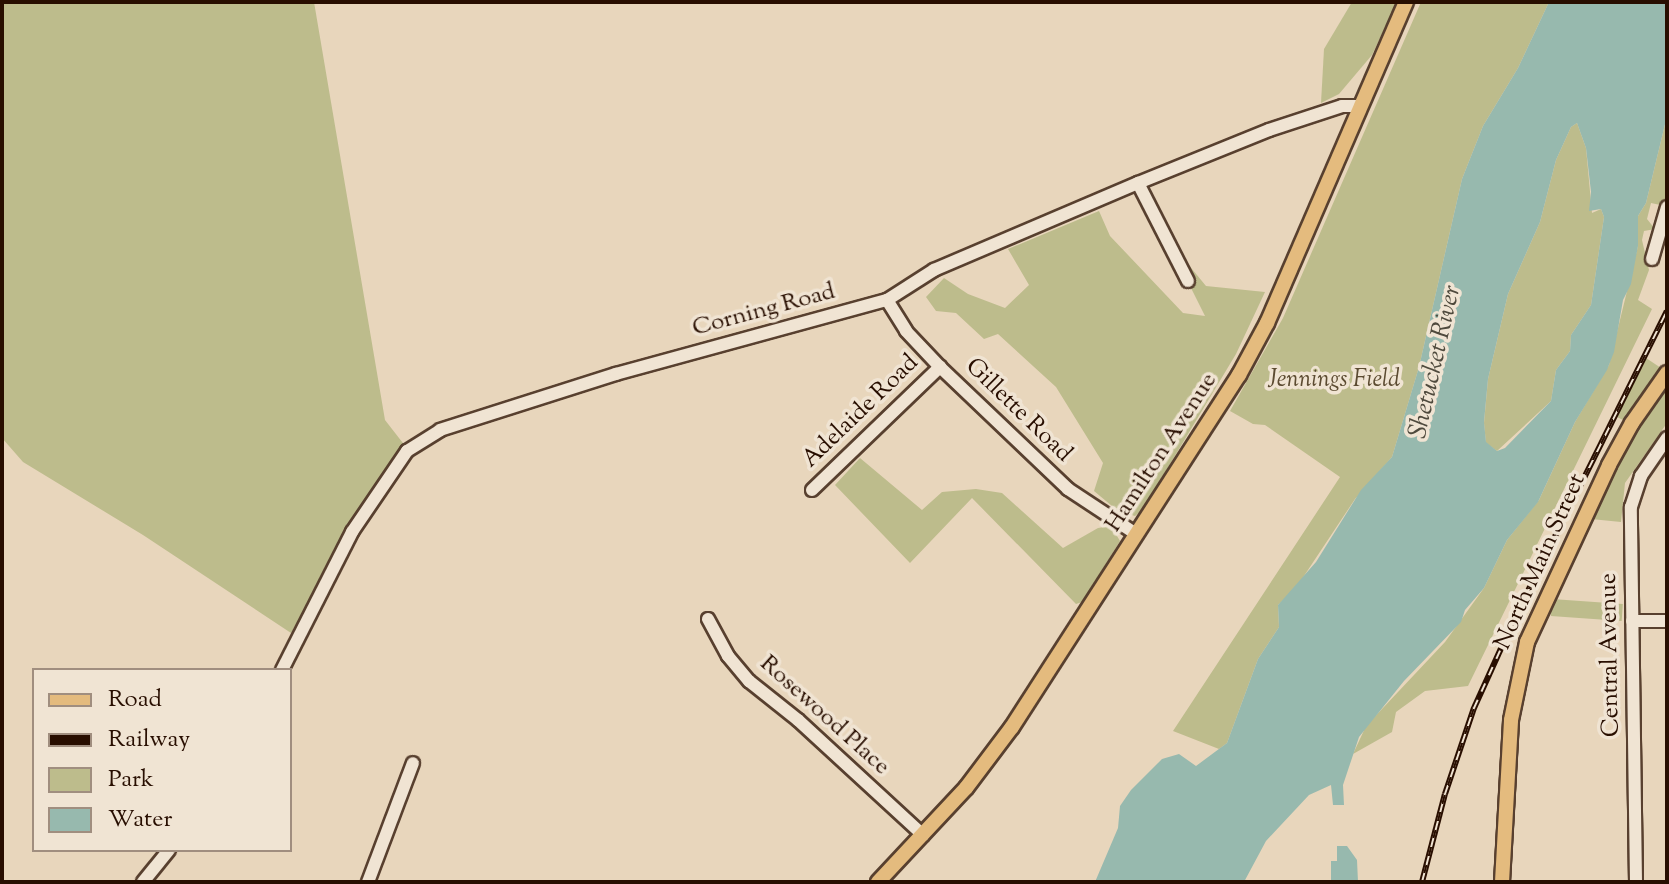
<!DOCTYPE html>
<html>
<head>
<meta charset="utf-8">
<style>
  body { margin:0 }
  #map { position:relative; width:1669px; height:884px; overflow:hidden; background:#e8d6bc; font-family:"Sorts Mill Goudy",serif }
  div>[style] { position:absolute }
  .green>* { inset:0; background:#bdbc8c; transform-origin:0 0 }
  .water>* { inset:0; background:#97b9ae }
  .roads { filter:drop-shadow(2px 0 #58402f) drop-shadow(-2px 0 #58402f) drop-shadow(0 2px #58402f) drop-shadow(0 -2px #58402f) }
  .minor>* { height:12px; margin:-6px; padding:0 6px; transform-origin:6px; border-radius:6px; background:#f0e4d3 }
  .major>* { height:14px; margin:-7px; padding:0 7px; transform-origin:7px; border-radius:7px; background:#e4bb7e }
  .rail>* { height:6px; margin-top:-3px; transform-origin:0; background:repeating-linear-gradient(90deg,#f0e4d3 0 9px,#280e00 0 18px); box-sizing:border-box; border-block:2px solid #280e00 }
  span { translate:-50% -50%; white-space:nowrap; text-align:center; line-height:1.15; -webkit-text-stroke:7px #f0e4d3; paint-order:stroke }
  .street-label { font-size:24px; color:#280e00 }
  .park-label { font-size:24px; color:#5c4b31; font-style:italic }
  .water-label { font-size:26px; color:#4f4a3d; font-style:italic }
  .frame { position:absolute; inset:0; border:4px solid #280e00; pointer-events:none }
  .legend { position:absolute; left:32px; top:668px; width:260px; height:184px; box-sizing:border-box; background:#f0e4d3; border:2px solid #a08e7f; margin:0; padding:10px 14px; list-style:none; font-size:24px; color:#280e00 }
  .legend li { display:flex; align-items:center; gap:16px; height:40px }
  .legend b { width:40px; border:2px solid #a08e7f }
</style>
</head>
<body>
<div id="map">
  <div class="green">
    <i style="clip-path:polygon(2px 2px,314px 2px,385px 420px,406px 447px,379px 481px,291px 633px,143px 535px,23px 462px,2px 438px)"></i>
    <i style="clip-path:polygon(1352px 2px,1397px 2px,1372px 55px,1339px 94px,1321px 103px,1324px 49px)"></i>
    <i style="clip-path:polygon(1421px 2px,1549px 2px,1518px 68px,1483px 126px,1462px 179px,1419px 367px,1392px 457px,1355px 499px,1296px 588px,1278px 605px,1279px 627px,1258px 659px,1227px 743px,1219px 749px,1173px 731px,1340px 477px,1265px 425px,1253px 424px,1230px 411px,1283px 318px)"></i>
    <i style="clip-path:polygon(1667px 116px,1667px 199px,1665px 206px,1651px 203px,1647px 219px,1655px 229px,1644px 231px,1642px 240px,1649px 270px,1638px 300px,1652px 309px,1468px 686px,1425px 691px,1396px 712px,1392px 732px,1353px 754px,1366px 726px,1445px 642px,1484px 588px,1507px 540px,1539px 500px,1575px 422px,1609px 365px,1638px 246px,1638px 216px,1646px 203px)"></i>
    <i style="clip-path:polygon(1577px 123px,1586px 148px,1592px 213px,1601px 209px,1604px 217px,1591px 305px,1571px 335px,1570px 351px,1556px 370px,1551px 401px,1497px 451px,1486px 443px,1484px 423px,1488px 379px,1508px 294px,1540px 222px,1556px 160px,1571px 127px)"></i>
    <i style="clip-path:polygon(1099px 211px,1110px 236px,1183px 313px,1205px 316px,1173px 252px,1178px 252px,1206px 286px,1265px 292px,1236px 354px,1143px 509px,1135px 516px,1118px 511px,1094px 491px,1103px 463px,1056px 387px,998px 334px,984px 339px,956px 313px,936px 311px,926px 297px,944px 278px,968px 294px,1005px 308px,1029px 285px,1008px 249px)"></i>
    <i style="clip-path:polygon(1646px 358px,1661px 368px,1623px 420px,1617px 417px)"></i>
    <i style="clip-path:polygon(1667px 385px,1667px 423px,1625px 483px,1621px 522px,1591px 519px,1611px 473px,1643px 417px)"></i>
    <i style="clip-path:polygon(860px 458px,922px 510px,942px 492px,976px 489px,1002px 493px,1063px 548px,1098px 528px,1111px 526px,1120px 541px,1082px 602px,1076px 604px,972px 498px,910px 563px,835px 485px)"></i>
    <i style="left:1552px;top:599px;width:71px;height:17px;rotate:4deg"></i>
  </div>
  <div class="water">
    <i style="clip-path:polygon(evenodd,1549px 2px,1667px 2px,1667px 116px,1646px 203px,1638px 216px,1638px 246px,1631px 284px,1623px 300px,1614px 352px,1607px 370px,1575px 422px,1538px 502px,1507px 540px,1484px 588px,1465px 610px,1461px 622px,1404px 681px,1359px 737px,1343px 785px,1344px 805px,1333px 805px,1331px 785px,1309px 795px,1266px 841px,1244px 882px,1095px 882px,1118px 828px,1120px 806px,1131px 790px,1162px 759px,1179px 754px,1196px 766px,1227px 743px,1258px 659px,1279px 627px,1278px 605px,1316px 562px,1361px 490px,1392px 457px,1419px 367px,1462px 179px,1483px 126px,1518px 68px,1549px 2px,1577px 123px,1586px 148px,1591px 192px,1589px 211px,1601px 209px,1604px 217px,1591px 305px,1571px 335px,1570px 351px,1556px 370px,1551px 401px,1505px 448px,1497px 451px,1486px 442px,1484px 422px,1488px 379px,1508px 294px,1540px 222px,1556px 160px,1571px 127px,1577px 123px)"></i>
    <i style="clip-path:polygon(1337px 846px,1347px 846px,1357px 860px,1358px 882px,1331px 882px,1331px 861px,1337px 861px)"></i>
  </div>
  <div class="roads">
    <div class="minor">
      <i style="left:1138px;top:183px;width:110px;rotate:63deg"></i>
      <i style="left:1652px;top:259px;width:54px;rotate:-73.9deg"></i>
      <i style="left:887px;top:300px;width:36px;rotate:58deg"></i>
      <i style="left:906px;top:331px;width:50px;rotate:46.6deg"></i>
      <i style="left:940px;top:367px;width:177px;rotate:43.6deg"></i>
      <i style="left:1068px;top:489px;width:82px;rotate:33.5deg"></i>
      <i style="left:812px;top:490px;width:178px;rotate:-43.9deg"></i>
      <i style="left:708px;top:619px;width:42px;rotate:61.6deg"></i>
      <i style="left:728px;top:656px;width:33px;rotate:50deg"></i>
      <i style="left:749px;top:681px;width:63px;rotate:38.5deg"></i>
      <i style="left:798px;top:720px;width:170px;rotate:42.6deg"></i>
      <i style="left:1632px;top:621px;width:35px"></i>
      <i style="left:282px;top:670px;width:155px;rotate:-63.1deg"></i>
      <i style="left:352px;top:532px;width:98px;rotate:-55.8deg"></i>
      <i style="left:407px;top:451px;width:39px;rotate:-32deg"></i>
      <i style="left:440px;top:430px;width:185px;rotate:-17.7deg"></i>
      <i style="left:616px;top:374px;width:281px;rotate:-15.3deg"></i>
      <i style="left:887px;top:300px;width:56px;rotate:-32.6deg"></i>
      <i style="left:934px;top:270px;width:222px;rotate:-23.1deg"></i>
      <i style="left:1138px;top:183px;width:141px;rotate:-22deg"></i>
      <i style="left:1269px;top:130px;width:77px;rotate:-18.2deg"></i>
      <i style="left:1342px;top:106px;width:19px"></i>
      <i style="left:143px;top:882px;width:41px;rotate:-50.9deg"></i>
      <i style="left:368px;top:882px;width:127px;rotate:-69.3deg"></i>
      <i style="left:1636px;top:882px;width:375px;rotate:-90.8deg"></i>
      <i style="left:1631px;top:507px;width:33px;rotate:-72deg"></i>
      <i style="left:1641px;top:476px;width:46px;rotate:-55.6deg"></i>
    </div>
    <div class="major">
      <i style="left:878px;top:882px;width:129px;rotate:-46.9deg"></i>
      <i style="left:966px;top:788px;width:76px;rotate:-53deg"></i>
      <i style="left:1012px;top:727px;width:419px;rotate:-57.2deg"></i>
      <i style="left:1239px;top:375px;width:59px;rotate:-61.7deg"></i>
      <i style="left:1267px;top:323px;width:350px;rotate:-66.6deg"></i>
      <i style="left:1502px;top:882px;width:162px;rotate:-86.8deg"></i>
      <i style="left:1511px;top:720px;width:80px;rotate:-78.4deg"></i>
      <i style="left:1527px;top:642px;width:195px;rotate:-65.1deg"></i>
      <i style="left:1609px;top:465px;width:48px;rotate:-61.3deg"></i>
      <i style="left:1632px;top:423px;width:61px;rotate:-55deg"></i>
    </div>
  </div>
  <div class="rail">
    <i style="left:1422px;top:882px;width:91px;rotate:-75.4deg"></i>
    <i style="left:1445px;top:794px;width:91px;rotate:-71.4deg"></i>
    <i style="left:1474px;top:708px;width:104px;rotate:-65.6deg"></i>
    <i style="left:1517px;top:613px;width:337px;rotate:-63.6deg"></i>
  </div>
  <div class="street-label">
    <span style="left:764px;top:311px;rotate:-15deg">Corning Road</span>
    <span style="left:1018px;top:411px;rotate:44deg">Gillette Road</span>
    <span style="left:861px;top:412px;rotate:-44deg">Adelaide Road</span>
    <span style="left:1162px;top:453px;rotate:-57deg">Hamilton Avenue</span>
    <span style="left:1541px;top:562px;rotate:-66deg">North Main Street</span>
    <span style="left:1611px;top:655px;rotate:-91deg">Central Avenue</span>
    <span style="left:824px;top:716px;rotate:42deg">Rosewood Place</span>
  </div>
  <div class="park-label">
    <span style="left:1334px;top:381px">Jennings Field</span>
  </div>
  <div class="water-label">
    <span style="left:1436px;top:362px;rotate:-77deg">Shetucket River</span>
  </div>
  <div class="frame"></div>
  <ul class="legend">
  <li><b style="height:10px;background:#e4bb7e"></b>Road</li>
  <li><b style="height:10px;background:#280e00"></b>Railway</li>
  <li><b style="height:22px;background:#bdbc8c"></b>Park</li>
  <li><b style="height:22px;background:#97b9ae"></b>Water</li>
  </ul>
</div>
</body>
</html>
